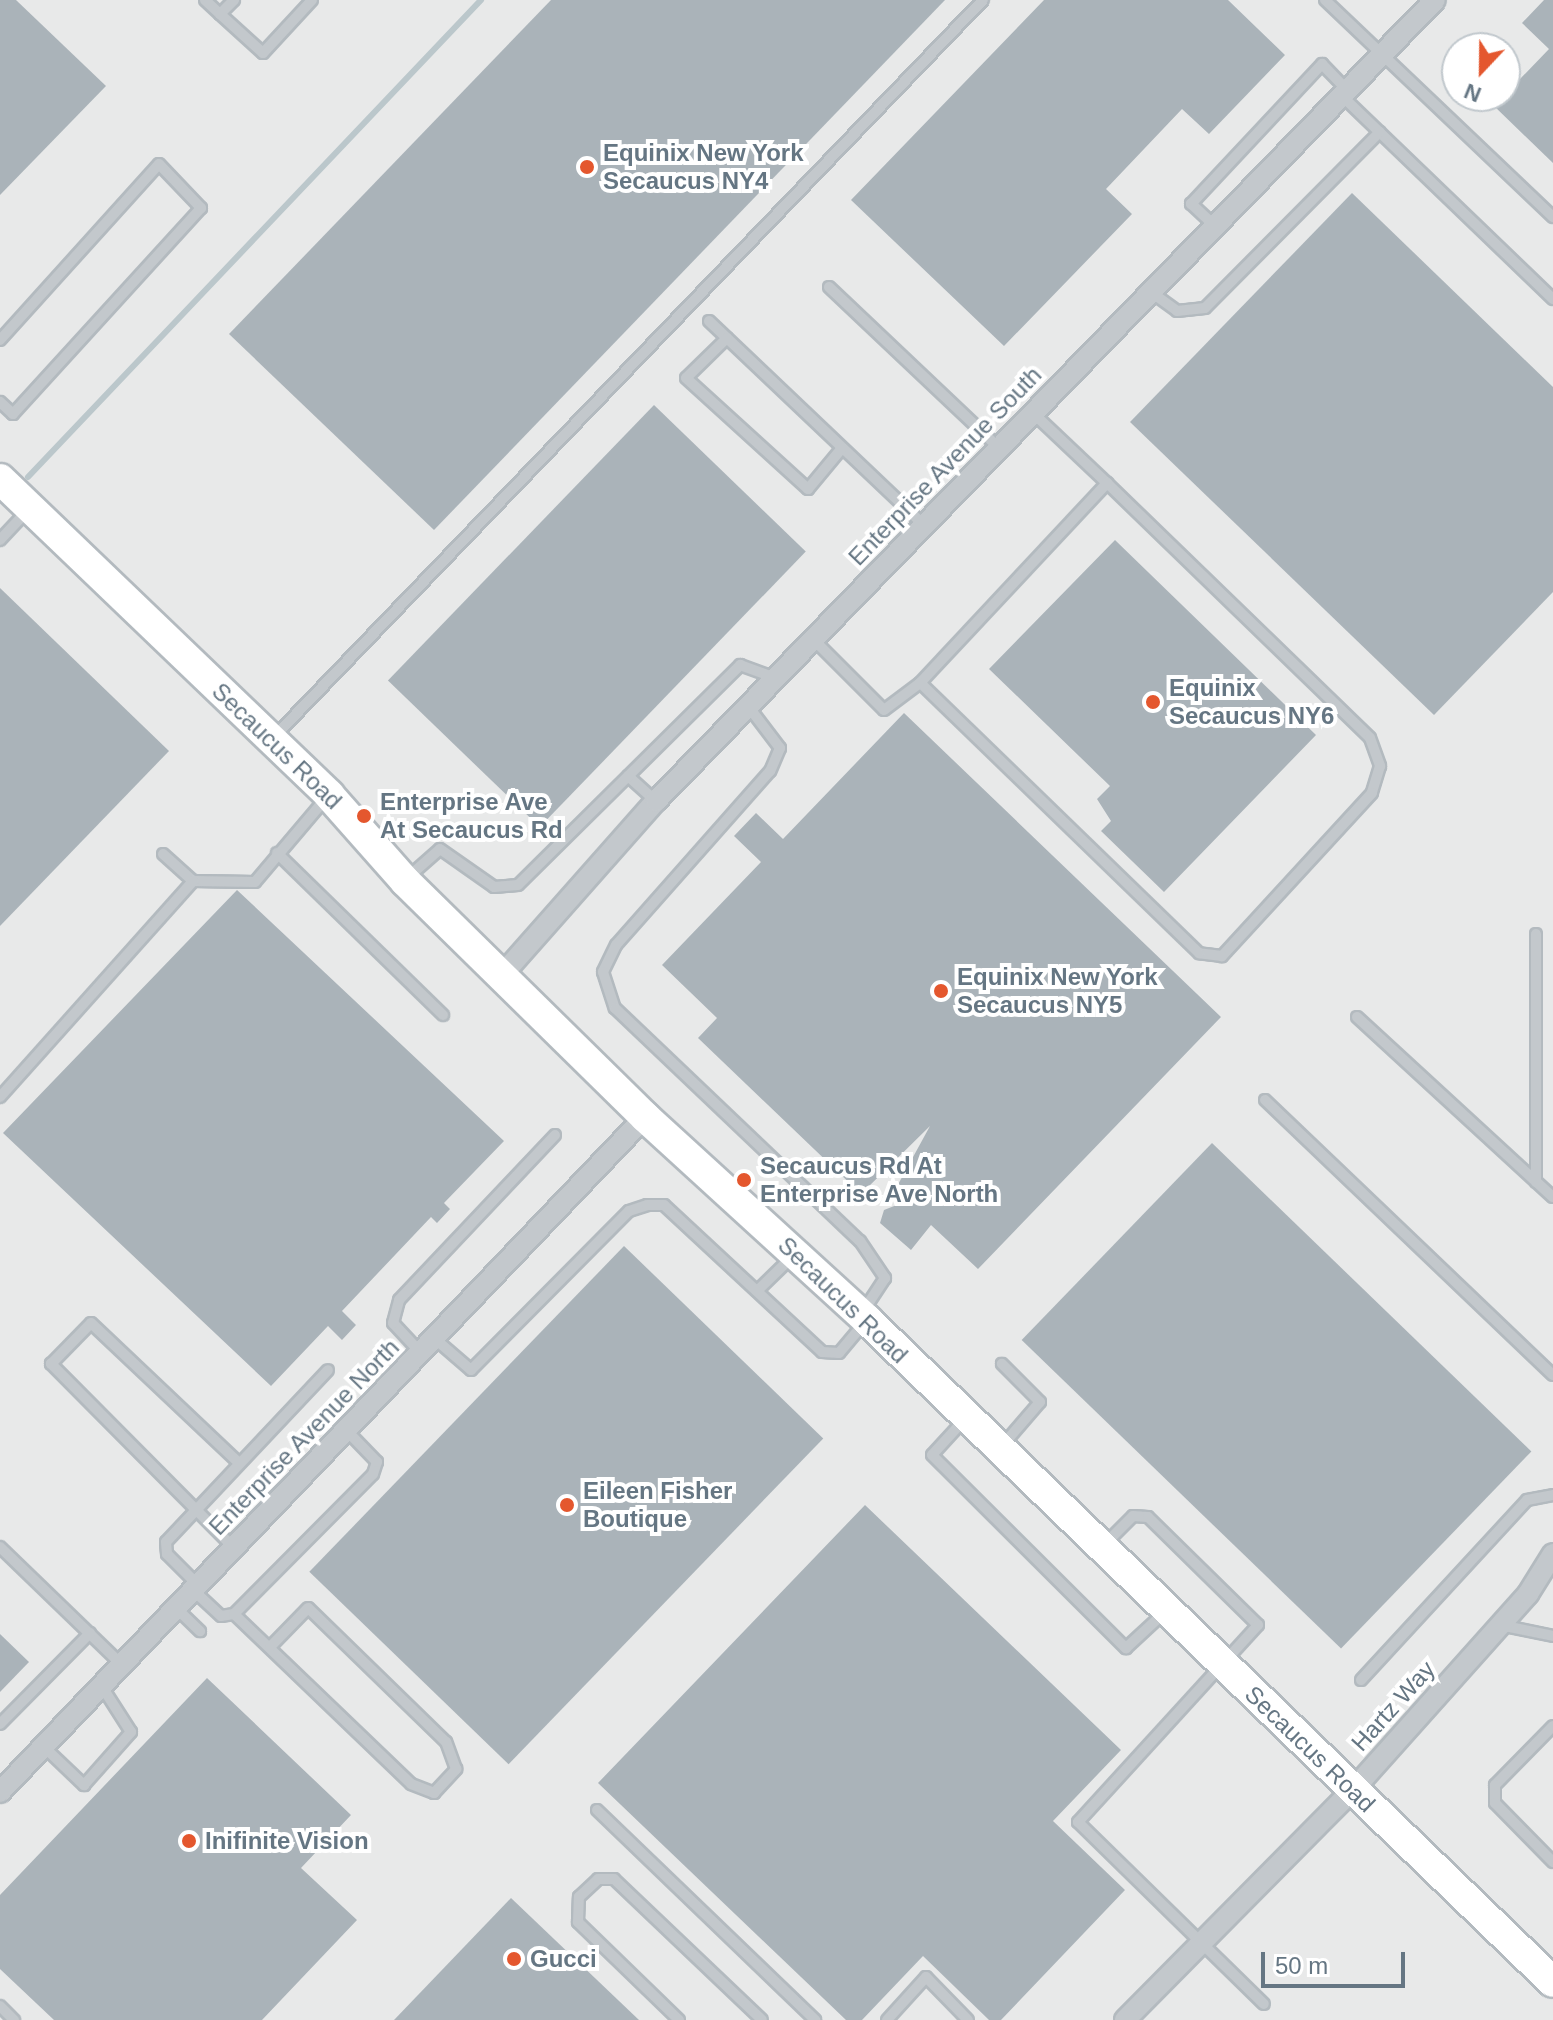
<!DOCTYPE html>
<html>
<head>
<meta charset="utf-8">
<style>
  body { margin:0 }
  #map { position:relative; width:1553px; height:2020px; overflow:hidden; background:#fafaf8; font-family:Helvetica,sans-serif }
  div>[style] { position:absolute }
  .built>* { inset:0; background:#e8e9e9 }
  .stream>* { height:6px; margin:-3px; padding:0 3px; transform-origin:3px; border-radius:3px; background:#bbc7cb }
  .building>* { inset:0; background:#aab3b9; transform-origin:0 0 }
  .roads { filter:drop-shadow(2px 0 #b3babf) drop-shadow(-2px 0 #b3babf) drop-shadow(0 2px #b3babf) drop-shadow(0 -2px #b3babf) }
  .service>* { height:10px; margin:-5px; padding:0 5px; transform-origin:5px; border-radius:5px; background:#c3c8cc }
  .minor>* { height:20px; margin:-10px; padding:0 10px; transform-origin:10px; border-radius:10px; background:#c3c8cc }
  .secondary>* { height:30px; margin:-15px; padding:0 15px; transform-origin:15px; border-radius:15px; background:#fff }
  .dots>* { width:22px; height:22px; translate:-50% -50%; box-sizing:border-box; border:4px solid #fff; border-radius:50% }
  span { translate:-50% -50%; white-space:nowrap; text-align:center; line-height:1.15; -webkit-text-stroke:8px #fff; paint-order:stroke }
  .poi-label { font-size:24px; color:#657683; font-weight:700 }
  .left { translate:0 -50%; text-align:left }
  .street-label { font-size:24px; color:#657683 }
  .north { position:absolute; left:1441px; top:32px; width:80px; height:80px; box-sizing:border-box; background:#fff; border:2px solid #c1c8cd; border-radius:50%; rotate:202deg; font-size:22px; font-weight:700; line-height:32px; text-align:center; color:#657683 }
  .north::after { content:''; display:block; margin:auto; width:28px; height:36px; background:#e4572e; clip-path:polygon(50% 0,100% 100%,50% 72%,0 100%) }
  .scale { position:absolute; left:1261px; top:1952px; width:144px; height:36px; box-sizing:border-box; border:4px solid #657683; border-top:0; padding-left:10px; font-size:24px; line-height:28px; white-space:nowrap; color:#657683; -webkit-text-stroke:6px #fff; paint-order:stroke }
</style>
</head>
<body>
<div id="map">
  <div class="built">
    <i style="clip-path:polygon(evenodd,0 0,1553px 0,1553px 2020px,0 2020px,0 0,1457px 48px,1505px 48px,1505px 96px,1457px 96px,1457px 48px)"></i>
  </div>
  <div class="stream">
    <i style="left:28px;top:477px;width:658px;rotate:-46.48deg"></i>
  </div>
  <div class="building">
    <i style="clip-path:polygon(0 0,16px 0,106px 86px,0 195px)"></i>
    <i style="clip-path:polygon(551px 0,945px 0,434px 530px,229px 334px)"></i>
    <i style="clip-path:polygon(1044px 0,1228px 0,1285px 55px,1209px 134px,1182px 109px,1106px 189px,1132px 214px,1004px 346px,851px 200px)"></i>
    <i style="clip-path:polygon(1544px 0,1553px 0,1553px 163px,1494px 106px,1549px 49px,1522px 23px)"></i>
    <i style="clip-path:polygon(1352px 193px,1553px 387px,1553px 592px,1434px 715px,1130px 422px)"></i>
    <i style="left:654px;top:405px;width:211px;height:383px;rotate:44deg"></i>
    <i style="clip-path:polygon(1115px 540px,1316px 735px,1164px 892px,1101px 831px,1111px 821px,1097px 799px,1110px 786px,989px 669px)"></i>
    <i style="clip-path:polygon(0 588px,169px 751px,0 926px)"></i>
    <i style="clip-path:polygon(904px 713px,1221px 1017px,978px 1269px,931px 1225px,911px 1250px,880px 1223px,884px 1210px,907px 1201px,895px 1190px,930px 1126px,861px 1194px,698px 1038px,717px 1018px,662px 965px,761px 862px,734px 836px,756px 813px,783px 839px)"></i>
    <i style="clip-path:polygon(237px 890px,504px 1141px,444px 1203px,450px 1209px,437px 1223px,431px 1217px,342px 1311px,356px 1325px,342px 1340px,328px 1326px,271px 1386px,3px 1133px)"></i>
    <i style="left:1212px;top:1143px;width:444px;height:274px;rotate:44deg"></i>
    <i style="left:624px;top:1246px;width:277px;height:453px;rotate:44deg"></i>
    <i style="clip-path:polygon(865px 1505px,1121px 1750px,1053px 1821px,1125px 1890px,1001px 2020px,989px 2020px,923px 1956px,862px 2020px,846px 2020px,598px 1783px)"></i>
    <i style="clip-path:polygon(0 1634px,29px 1662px,0 1692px)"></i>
    <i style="clip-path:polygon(207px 1678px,351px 1815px,301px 1868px,357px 1920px,262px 2020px,54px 2020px,0 1969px,0 1895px)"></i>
    <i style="clip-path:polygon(511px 1898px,639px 2020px,394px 2020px)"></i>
  </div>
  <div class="roads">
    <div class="service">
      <i style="left:205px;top:0;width:21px;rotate:43deg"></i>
      <i style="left:220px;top:14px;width:20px;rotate:-45deg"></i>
      <i style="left:1325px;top:0;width:315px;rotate:43.6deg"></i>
      <i style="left:220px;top:14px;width:58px;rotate:42.2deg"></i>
      <i style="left:263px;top:53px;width:72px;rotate:-47.2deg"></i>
      <i style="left:1342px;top:96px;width:293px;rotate:43.9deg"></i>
      <i style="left:1215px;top:226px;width:33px;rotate:-137deg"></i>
      <i style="left:1191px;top:204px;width:192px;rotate:-46.9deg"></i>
      <i style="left:1322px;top:64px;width:36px;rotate:46deg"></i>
      <i style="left:829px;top:287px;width:234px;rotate:43.4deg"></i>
      <i style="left:1151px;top:292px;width:32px;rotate:36deg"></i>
      <i style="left:1177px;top:311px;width:28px;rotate:-6deg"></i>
      <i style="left:1205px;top:308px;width:248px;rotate:-45.2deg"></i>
      <i style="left:709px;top:321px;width:296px;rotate:43.5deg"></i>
      <i style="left:727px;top:338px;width:57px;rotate:135.7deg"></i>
      <i style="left:686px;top:378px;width:165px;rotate:42.3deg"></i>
      <i style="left:808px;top:489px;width:53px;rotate:-50.3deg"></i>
      <i style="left:0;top:340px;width:237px;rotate:-47.9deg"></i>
      <i style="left:159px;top:164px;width:61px;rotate:46.3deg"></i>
      <i style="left:201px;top:208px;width:279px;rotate:132.4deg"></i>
      <i style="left:13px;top:414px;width:18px;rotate:-137deg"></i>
      <i style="left:1033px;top:413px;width:102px;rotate:43.4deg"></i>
      <i style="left:1107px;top:483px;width:366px;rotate:44.1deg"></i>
      <i style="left:1370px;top:738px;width:30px;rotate:70deg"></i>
      <i style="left:1380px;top:766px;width:28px;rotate:107deg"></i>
      <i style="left:1372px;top:793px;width:222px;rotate:132.6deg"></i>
      <i style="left:1222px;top:956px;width:23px;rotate:-173deg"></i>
      <i style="left:1199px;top:953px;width:388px;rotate:-135.9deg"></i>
      <i style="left:920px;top:683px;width:274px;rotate:-46.9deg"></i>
      <i style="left:0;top:540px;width:42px;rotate:-46.9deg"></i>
      <i style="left:813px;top:639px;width:100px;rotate:45deg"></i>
      <i style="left:884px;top:710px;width:45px;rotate:-36.9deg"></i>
      <i style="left:748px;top:706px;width:53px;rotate:52.7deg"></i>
      <i style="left:780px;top:748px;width:25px;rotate:113deg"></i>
      <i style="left:770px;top:771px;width:232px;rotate:131.5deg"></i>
      <i style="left:616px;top:945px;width:30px;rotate:116deg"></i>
      <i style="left:603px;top:972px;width:38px;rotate:72deg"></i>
      <i style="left:615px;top:1008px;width:338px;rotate:43.6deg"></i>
      <i style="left:860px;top:1241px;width:45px;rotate:56deg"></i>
      <i style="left:885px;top:1278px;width:42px;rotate:123.3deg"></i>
      <i style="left:273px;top:738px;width:1024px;rotate:-46.11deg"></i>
      <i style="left:628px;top:776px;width:38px;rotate:42deg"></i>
      <i style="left:277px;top:853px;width:232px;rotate:44.3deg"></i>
      <i style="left:163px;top:854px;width:40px;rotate:42deg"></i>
      <i style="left:193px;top:881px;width:62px;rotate:0.9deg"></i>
      <i style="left:255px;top:882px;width:113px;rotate:-49.7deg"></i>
      <i style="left:406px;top:879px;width:45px;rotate:-41.4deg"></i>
      <i style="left:440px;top:849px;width:66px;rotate:35.1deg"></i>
      <i style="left:494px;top:887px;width:24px;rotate:-5deg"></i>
      <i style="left:518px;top:885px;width:313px;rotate:-44.7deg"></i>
      <i style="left:740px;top:665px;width:37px;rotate:20deg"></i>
      <i style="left:1357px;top:1017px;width:266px;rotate:42.6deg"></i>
      <i style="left:0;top:1097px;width:290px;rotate:-48.2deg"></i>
      <i style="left:1265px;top:1100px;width:398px;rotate:43.7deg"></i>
      <i style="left:1536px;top:1182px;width:248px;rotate:-90deg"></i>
      <i style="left:757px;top:1291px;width:50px;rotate:-44.2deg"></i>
      <i style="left:434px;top:1338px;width:49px;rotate:40.9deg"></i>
      <i style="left:471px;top:1370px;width:224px;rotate:-45.2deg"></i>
      <i style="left:629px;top:1211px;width:19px;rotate:-18deg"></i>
      <i style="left:647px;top:1205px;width:17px"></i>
      <i style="left:664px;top:1205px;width:216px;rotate:42.9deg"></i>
      <i style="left:822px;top:1352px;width:17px;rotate:3deg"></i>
      <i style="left:839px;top:1353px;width:40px;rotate:-50deg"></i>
      <i style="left:421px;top:1353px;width:41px;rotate:-133deg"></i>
      <i style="left:393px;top:1323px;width:24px;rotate:-75deg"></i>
      <i style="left:399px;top:1300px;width:227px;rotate:-46.6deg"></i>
      <i style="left:964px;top:1420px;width:47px;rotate:132.4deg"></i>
      <i style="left:932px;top:1455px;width:274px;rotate:44.9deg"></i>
      <i style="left:1126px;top:1648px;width:54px;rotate:-42.8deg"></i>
      <i style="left:1002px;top:1446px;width:58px;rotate:-49.2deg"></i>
      <i style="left:1040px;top:1402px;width:54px;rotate:-135deg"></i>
      <i style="left:1104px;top:1545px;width:41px;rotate:-45deg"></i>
      <i style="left:1133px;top:1516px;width:15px;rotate:4deg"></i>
      <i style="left:1148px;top:1517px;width:154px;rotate:44.5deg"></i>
      <i style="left:1258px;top:1625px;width:267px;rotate:132.4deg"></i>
      <i style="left:1078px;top:1822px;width:260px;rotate:44.4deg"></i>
      <i style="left:0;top:1547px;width:170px;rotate:44deg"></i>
      <i style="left:234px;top:1548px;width:260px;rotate:-134.8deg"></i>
      <i style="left:51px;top:1364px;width:57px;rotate:-45.7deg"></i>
      <i style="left:91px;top:1323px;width:201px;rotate:43.4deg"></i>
      <i style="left:198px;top:1585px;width:44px;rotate:-135deg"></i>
      <i style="left:167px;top:1554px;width:12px;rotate:-95deg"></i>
      <i style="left:166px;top:1542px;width:236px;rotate:-46.7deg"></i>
      <i style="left:193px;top:1590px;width:38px;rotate:43deg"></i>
      <i style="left:221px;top:1616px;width:13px;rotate:-9deg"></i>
      <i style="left:234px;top:1614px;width:197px;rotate:-45.2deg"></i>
      <i style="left:373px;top:1474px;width:13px;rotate:-72deg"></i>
      <i style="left:377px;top:1462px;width:42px;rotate:-134deg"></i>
      <i style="left:175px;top:1607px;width:35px;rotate:44deg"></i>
      <i style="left:234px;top:1614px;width:245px;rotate:43.8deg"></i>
      <i style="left:411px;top:1784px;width:25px;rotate:21deg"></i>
      <i style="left:434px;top:1793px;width:33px;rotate:-47deg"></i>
      <i style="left:456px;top:1769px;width:29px;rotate:-110deg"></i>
      <i style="left:446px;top:1742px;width:192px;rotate:-135.8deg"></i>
      <i style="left:308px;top:1608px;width:54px;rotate:134.3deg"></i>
      <i style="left:1500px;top:1625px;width:54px;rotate:11.7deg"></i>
      <i style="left:1361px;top:1680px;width:245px;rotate:-47.3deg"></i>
      <i style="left:1527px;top:1500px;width:26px;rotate:-11deg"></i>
      <i style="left:0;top:1724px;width:128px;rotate:-45.3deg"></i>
      <i style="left:1553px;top:1726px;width:83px;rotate:134.5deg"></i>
      <i style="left:1495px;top:1785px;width:18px;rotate:90deg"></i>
      <i style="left:1495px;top:1803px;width:83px;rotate:45.5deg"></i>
      <i style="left:43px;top:1746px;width:57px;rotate:43.6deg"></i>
      <i style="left:84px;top:1785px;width:71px;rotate:-48.4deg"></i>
      <i style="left:131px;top:1732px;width:56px;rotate:-122.6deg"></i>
      <i style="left:597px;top:1810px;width:303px;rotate:43.9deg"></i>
      <i style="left:0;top:2006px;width:20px;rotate:45deg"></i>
      <i style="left:679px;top:2020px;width:141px;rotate:-135.9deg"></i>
      <i style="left:578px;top:1922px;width:25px;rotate:-88deg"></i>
      <i style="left:579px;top:1897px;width:26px;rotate:-43deg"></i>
      <i style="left:598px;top:1879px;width:16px"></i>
      <i style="left:614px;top:1879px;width:204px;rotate:43.6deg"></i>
      <i style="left:887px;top:2020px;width:58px;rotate:-47.8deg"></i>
      <i style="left:926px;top:1977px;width:60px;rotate:45.7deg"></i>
    </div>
    <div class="minor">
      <i style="left:501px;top:976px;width:234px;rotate:-48.5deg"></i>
      <i style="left:656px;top:801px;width:1117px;rotate:-45.8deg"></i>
      <i style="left:0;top:1792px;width:934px;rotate:-46.3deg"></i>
      <i style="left:1125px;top:2020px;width:322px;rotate:-45.3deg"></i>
      <i style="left:1352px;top:1791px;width:264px;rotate:-48.2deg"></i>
      <i style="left:1528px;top:1594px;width:47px;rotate:-58deg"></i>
    </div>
    <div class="secondary">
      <i style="left:0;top:479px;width:456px;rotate:43.8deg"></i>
      <i style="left:329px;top:795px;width:115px;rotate:48.5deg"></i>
      <i style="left:405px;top:881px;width:337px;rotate:44.5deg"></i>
      <i style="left:645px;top:1117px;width:301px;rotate:42.4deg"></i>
      <i style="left:867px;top:1320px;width:953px;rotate:43.98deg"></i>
    </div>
  </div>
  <div class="dots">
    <i style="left:587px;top:167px;background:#e4572e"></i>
    <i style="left:1153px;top:702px;background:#e4572e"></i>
    <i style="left:364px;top:816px;background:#e4572e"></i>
    <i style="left:941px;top:991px;background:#e4572e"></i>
    <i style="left:744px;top:1180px;background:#e4572e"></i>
    <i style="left:567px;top:1505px;background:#e4572e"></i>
    <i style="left:189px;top:1841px;background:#e4572e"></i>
    <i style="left:514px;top:1959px;background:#e4572e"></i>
  </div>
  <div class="poi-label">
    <span class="left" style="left:603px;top:167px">Equinix New York<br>Secaucus NY4</span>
    <span class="left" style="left:1169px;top:702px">Equinix<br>Secaucus NY6</span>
    <span class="left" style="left:380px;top:816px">Enterprise Ave<br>At Secaucus Rd</span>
    <span class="left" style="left:957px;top:991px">Equinix New York<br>Secaucus NY5</span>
    <span class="left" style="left:760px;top:1180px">Secaucus Rd At<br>Enterprise Ave North</span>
    <span class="left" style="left:583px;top:1505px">Eileen Fisher<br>Boutique</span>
    <span class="left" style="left:205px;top:1841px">Inifinite Vision</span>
    <span class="left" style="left:530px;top:1959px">Gucci</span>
  </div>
  <div class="street-label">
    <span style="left:945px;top:466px;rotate:-46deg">Enterprise Avenue South</span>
    <span style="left:277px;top:746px;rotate:44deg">Secaucus Road</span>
    <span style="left:843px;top:1300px;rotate:44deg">Secaucus Road</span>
    <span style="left:304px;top:1437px;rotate:-46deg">Enterprise Avenue North</span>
    <span style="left:1393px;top:1706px;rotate:-48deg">Hartz Way</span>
    <span style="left:1310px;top:1749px;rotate:44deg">Secaucus Road</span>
  </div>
  <div class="north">N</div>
  <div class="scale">50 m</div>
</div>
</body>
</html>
